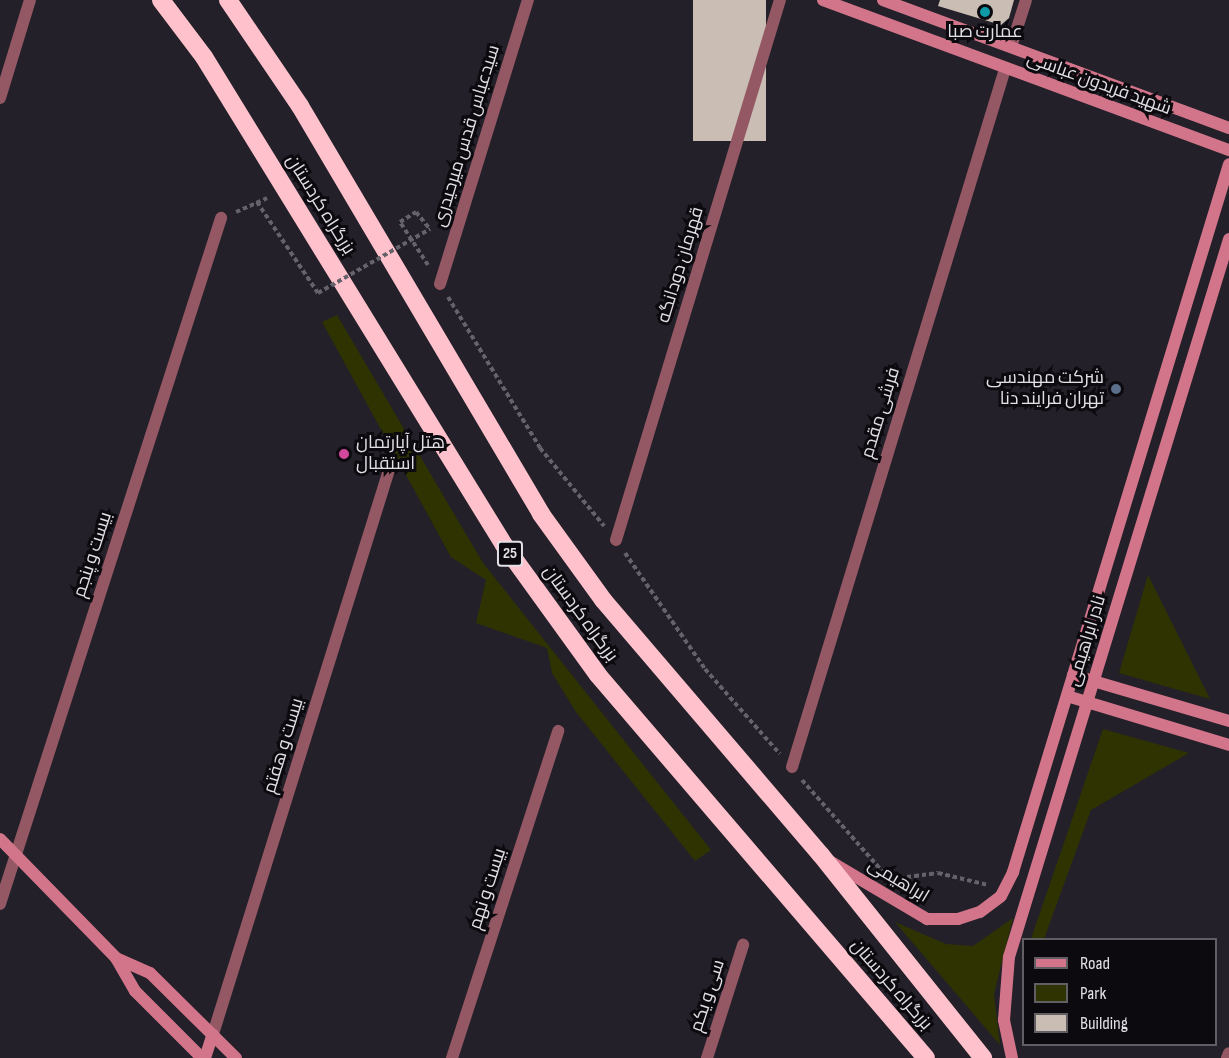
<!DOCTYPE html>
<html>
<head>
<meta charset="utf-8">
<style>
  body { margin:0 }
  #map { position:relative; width:1229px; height:1058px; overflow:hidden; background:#232029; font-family:"Sofia Sans Condensed",Cairo,sans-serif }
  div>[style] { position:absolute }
  .green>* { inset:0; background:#2f3302 }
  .building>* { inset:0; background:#c9bdb4; transform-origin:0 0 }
  .path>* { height:4px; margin-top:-2px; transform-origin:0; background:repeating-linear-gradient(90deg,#65626b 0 4.5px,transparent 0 7.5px) }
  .street>* { height:12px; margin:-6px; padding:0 6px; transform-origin:6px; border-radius:6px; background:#935864 }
  .secondary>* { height:12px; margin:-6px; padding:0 6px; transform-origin:6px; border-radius:6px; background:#d3758a }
  .highway>* { height:18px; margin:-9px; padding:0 9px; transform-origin:9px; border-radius:9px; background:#ffc2cd }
  .path-bridge>* { height:4px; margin-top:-2px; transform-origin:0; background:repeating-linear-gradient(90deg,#65626b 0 4.5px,transparent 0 7.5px) }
  .dots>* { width:16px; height:16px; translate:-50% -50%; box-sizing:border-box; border:3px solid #0c0a0e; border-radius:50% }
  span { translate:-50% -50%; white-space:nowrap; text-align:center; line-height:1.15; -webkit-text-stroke:6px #0c0a0e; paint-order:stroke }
  .shield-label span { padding:2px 4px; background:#0c0a0e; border:2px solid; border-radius:4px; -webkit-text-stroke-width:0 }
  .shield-label { font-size:16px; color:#e2dfe6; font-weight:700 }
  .poi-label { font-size:18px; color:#e2dfe6 }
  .right { translate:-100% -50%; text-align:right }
  .left { translate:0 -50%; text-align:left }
  .street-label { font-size:18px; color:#e2dfe6 }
  .legend { position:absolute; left:1022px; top:938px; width:195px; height:108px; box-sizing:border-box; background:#0c0a0e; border:2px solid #625f64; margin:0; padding:8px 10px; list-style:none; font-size:18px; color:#e2dfe6 }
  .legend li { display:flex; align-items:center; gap:12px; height:30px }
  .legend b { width:30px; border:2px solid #625f64 }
</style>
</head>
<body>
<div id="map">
  <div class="green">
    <i style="clip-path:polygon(337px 315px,483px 563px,711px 850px,695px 861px,576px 712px,552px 673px,547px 648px,476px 623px,486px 580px,451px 557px,322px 322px)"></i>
    <i style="clip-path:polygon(1148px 575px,1210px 699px,1119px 673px)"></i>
    <i style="clip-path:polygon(1103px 729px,1189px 753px,1091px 810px,1044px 939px,1031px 939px)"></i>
    <i style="clip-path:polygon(1013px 918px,994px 994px,1000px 1045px,895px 922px,946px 944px,973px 946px)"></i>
  </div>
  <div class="building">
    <i style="left:693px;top:0;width:73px;height:141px"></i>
    <i style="clip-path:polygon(940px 0,1014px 0,1009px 18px,1001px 25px,938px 6px)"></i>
  </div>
  <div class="path">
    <i style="left:257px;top:202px;width:110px;rotate:56.2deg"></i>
    <i style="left:236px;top:212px;width:34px;rotate:-24deg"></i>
    <i style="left:428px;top:265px;width:51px;rotate:-123.1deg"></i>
    <i style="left:400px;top:222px;width:19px;rotate:-32deg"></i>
    <i style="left:416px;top:212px;width:22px;rotate:51deg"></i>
    <i style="left:448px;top:297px;width:177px;rotate:58.6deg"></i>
    <i style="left:540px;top:448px;width:101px;rotate:50.6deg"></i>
    <i style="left:625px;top:553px;width:141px;rotate:55.4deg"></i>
    <i style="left:705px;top:669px;width:113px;rotate:48.6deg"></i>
    <i style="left:802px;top:780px;width:121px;rotate:48.7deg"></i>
    <i style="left:892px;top:879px;width:46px;rotate:-7.4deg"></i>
    <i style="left:938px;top:873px;width:51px;rotate:13.5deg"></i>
  </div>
  <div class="street">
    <i style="left:1011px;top:47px;width:49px;rotate:-72.3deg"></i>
    <i style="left:0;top:98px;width:102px;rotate:-73deg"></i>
    <i style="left:440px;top:284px;width:297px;rotate:-72.8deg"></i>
    <i style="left:616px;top:540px;width:564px;rotate:-73.11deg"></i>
    <i style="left:792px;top:767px;width:730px;rotate:-73.03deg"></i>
    <i style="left:0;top:904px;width:721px;rotate:-72.14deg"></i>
    <i style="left:213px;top:1034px;width:591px;rotate:-72.67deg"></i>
    <i style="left:452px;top:1058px;width:344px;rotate:-72deg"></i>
    <i style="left:707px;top:1058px;width:119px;rotate:-72.3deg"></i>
    <i style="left:1227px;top:1058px;width:5px;rotate:-68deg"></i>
  </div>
  <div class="secondary">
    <i style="left:823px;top:0;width:433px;rotate:20.3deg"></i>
    <i style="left:883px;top:0;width:369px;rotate:20.3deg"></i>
    <i style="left:1073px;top:675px;width:163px;rotate:16.4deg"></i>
    <i style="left:1067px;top:696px;width:169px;rotate:16.8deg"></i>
    <i style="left:0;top:839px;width:166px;rotate:45.7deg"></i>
    <i style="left:116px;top:958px;width:38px;rotate:60deg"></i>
    <i style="left:135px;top:991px;width:95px;rotate:45deg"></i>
    <i style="left:831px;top:862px;width:112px;rotate:30.7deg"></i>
    <i style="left:927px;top:919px;width:31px"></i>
    <i style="left:958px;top:919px;width:23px;rotate:-18deg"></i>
    <i style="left:980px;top:912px;width:26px;rotate:-37deg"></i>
    <i style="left:1001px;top:896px;width:27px;rotate:-63deg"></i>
    <i style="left:1013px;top:872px;width:740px;rotate:-73.03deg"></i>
    <i style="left:116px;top:958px;width:37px;rotate:24deg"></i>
    <i style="left:150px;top:973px;width:121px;rotate:44.7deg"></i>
    <i style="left:205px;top:1058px;width:25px;rotate:-72deg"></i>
    <i style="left:1012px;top:1058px;width:39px;rotate:-102deg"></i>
    <i style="left:1004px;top:1020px;width:63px;rotate:-85.5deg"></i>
    <i style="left:1009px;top:957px;width:751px;rotate:-72.96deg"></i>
  </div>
  <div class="highway">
    <i style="left:161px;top:0;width:71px;rotate:53deg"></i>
    <i style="left:204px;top:57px;width:573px;rotate:58.42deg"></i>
    <i style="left:504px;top:545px;width:160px;rotate:54.1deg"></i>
    <i style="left:598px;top:675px;width:504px;rotate:49.42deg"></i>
    <i style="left:228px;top:0;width:128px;rotate:55.8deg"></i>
    <i style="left:300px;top:106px;width:474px;rotate:59.4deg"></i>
    <i style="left:541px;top:514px;width:107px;rotate:54.1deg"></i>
    <i style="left:604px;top:601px;width:334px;rotate:49.5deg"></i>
    <i style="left:821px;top:855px;width:260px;rotate:51.4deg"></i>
  </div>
  <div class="path-bridge">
    <i style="left:318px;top:293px;width:129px;rotate:-29.7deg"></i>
  </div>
  <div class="dots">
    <i style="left:985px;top:12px;background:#0f9aa8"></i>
    <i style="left:1116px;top:389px;background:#5c6f8a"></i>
    <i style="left:344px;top:454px;background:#d1479c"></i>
  </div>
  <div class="shield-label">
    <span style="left:510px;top:554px">25</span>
  </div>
  <div class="poi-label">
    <span style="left:985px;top:32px">عمارت صبا</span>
    <span class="right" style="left:1104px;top:389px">شرکت مهندسی<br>تهران فرایند دنا</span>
    <span class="left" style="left:356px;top:454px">هتل آپارتمان<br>استقبال</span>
  </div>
  <div class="street-label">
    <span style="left:1099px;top:84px;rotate:20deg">شهید فریدون عباسی</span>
    <span style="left:467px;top:136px;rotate:-73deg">سیدعباس قدس میرحیدری</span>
    <span style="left:320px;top:205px;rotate:58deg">بزرگراه کردستان</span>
    <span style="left:681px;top:265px;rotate:-73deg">قهرمان دودانگه</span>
    <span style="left:881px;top:413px;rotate:-73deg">فرشی مقدم</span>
    <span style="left:93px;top:555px;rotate:-72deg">بیست و پنجم</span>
    <span style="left:580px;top:614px;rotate:54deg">بزرگراه کردستان</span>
    <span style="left:1087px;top:641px;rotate:-73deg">نادر ابراهیمی</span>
    <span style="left:284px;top:746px;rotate:-73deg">بیست و هفتم</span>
    <span style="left:898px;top:881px;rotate:31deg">ابراهیمی</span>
    <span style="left:488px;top:889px;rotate:-72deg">بیست و نهم</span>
    <span style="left:891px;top:985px;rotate:49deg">بزرگراه کردستان</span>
    <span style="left:708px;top:996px;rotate:-72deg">سی و یکم</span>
  </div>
  <ul class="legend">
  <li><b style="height:8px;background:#d3758a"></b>Road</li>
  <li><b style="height:16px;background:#2f3302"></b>Park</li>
  <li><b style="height:16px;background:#c9bdb4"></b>Building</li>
  </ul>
</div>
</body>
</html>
